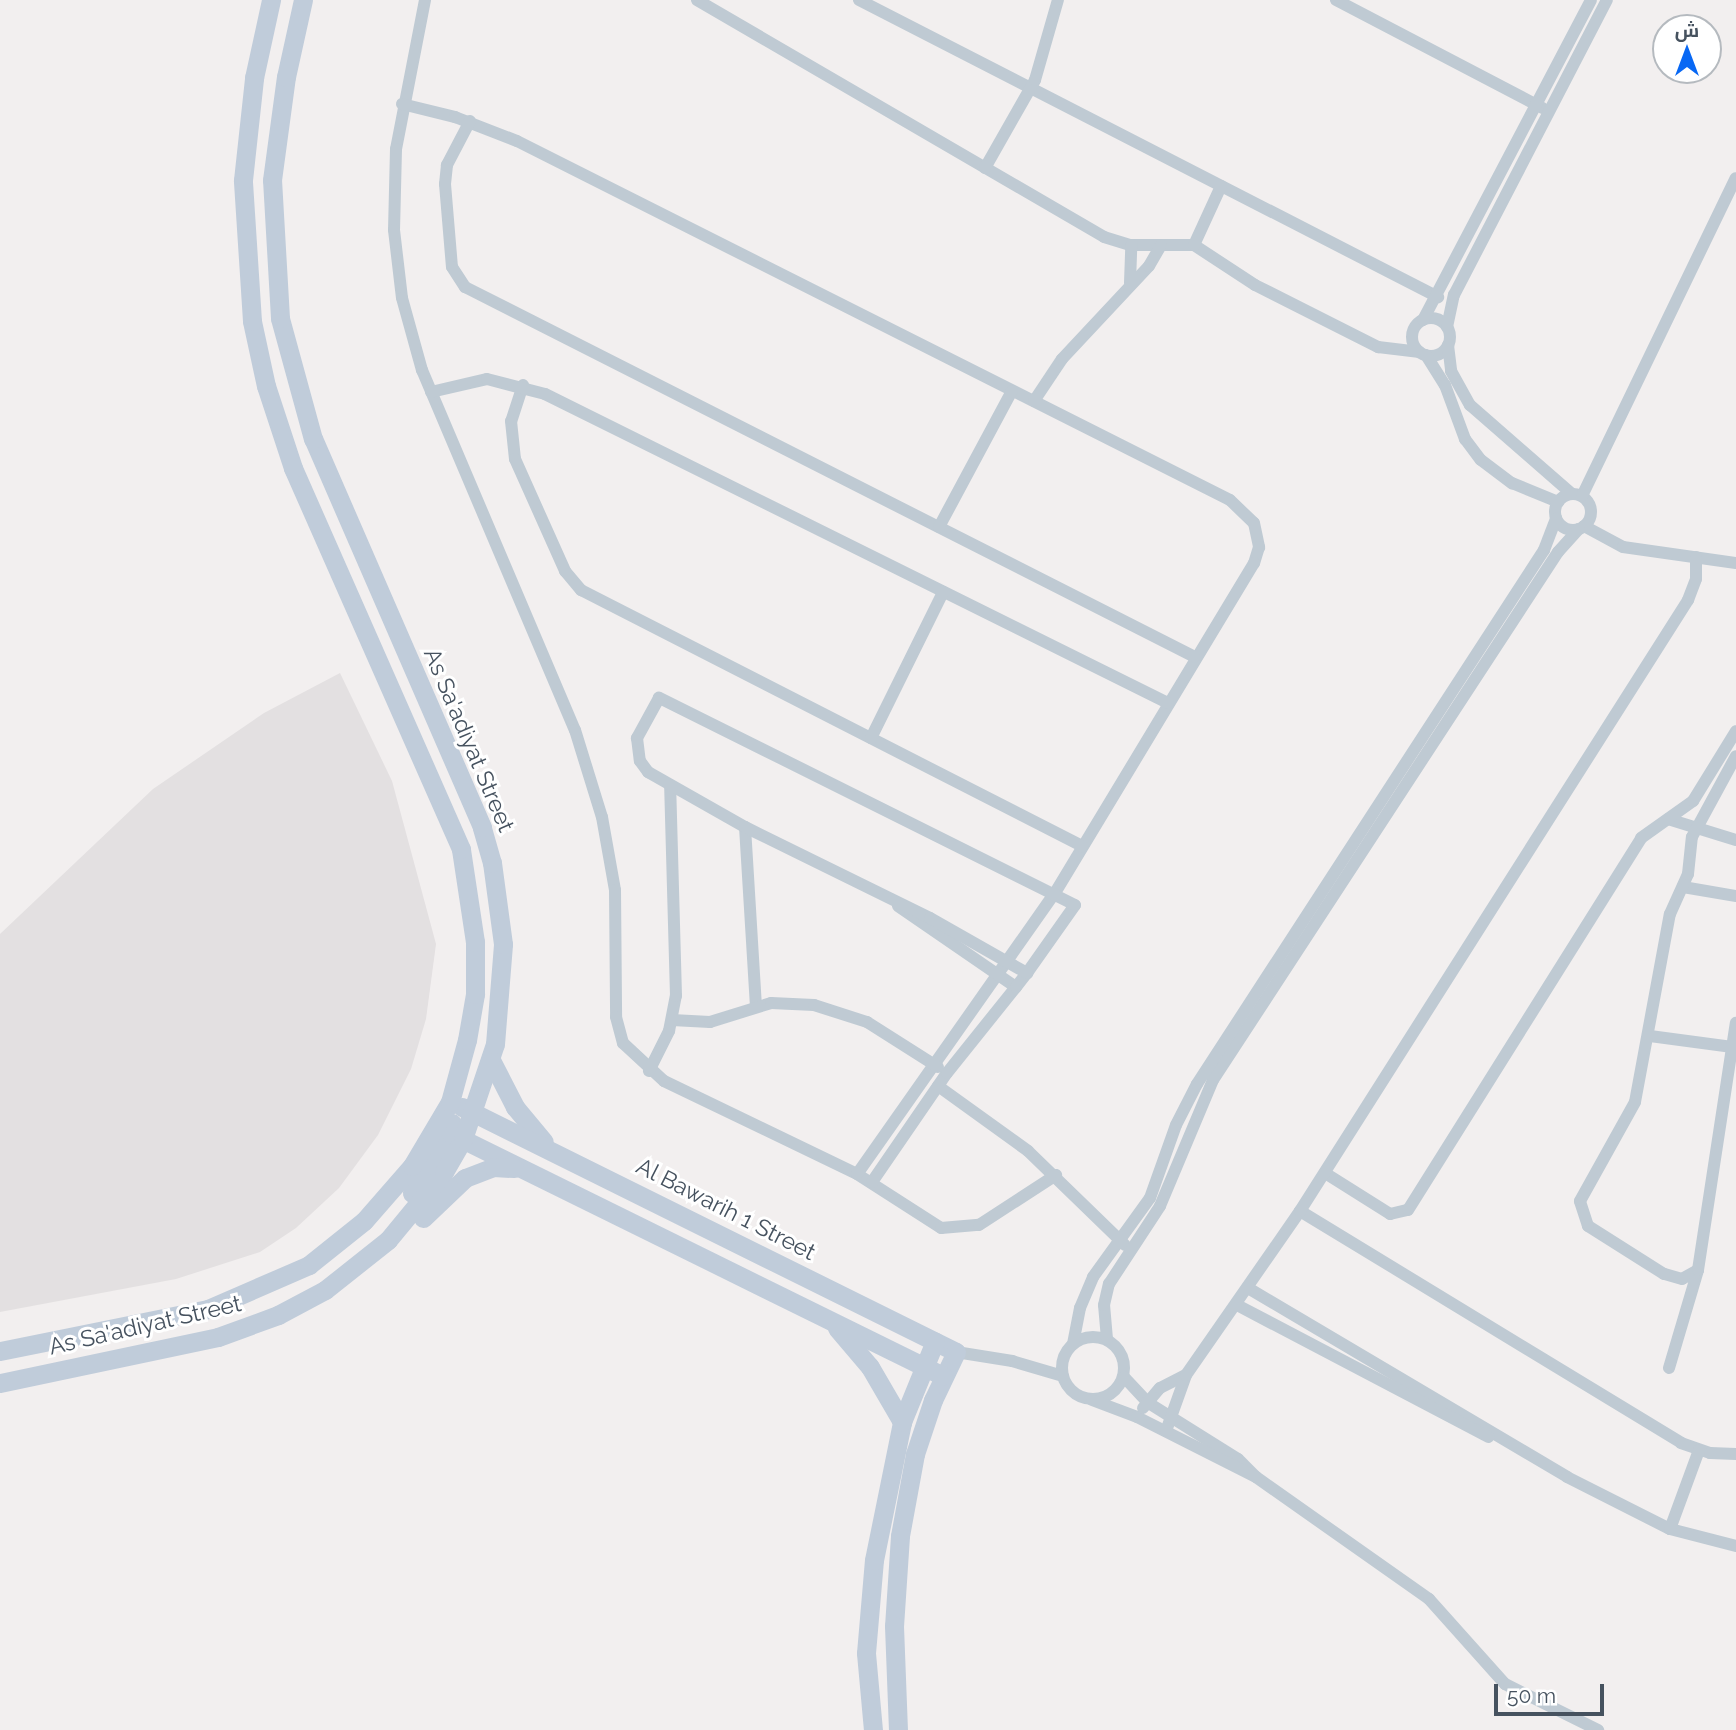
<!DOCTYPE html>
<html>
<head>
<meta charset="utf-8">
<style>
  body { margin:0 }
  #map { position:relative; width:1736px; height:1730px; overflow:hidden; background:#f2efef; font-family:Raleway,Cairo,sans-serif }
  div>[style] { position:absolute }
  .education>* { inset:0; background:#e3e0e1 }
  .street>* { height:12px; margin:-6px; padding:0 6px; transform-origin:6px; border-radius:6px; background:#bfcad3 }
  .street>.ring { margin:-6px; padding:0; box-sizing:content-box; background:none; border:12px solid #bfcad3; border-radius:50% }
  .secondary>* { height:19px; margin:-9.5px; padding:0 9.5px; transform-origin:9.5px; border-radius:9.5px; background:#c0ccda }
  span { translate:-50% -50%; white-space:nowrap; text-align:center; line-height:1.15; -webkit-text-stroke:6px #fff; paint-order:stroke }
  .street-label { font-size:23px; color:#46525f }
  .north { position:absolute; left:1652px; top:14px; width:70px; height:70px; box-sizing:border-box; background:#fff; border:2px solid #b5babf; border-radius:50%; rotate:0deg; font-size:19px; font-weight:700; line-height:28px; text-align:center; color:#46525f }
  .north::after { content:''; display:block; margin:auto; width:24px; height:32px; background:#0868f4; clip-path:polygon(50% 0,100% 100%,50% 72%,0 100%) }
  .scale { position:absolute; left:1494px; top:1684px; width:110px; height:32px; box-sizing:border-box; border:4px solid #46525f; border-top:0; padding-left:9px; font-size:21px; line-height:24px; white-space:nowrap; color:#46525f; -webkit-text-stroke:5px #fff; paint-order:stroke }
</style>
</head>
<body>
<div id="map">
  <div class="education">
    <i style="clip-path:polygon(340px 673px,392px 781px,436px 944px,426px 1019px,411px 1069px,378px 1135px,339px 1188px,296px 1228px,260px 1252px,176px 1279px,0 1312px,0 934px,153px 789px,264px 713px)"></i>
  </div>
  <div class="street">
    <i style="left:425px;top:0;width:152px;rotate:101deg"></i>
    <i style="left:396px;top:149px;width:81px;rotate:91.4deg"></i>
    <i style="left:394px;top:230px;width:68px;rotate:83.3deg"></i>
    <i style="left:402px;top:298px;width:75px;rotate:74.5deg"></i>
    <i style="left:422px;top:370px;width:391px;rotate:67deg"></i>
    <i style="left:575px;top:730px;width:91px;rotate:72.8deg"></i>
    <i style="left:602px;top:817px;width:74px;rotate:79.9deg"></i>
    <i style="left:615px;top:890px;width:127px;rotate:89.5deg"></i>
    <i style="left:616px;top:1017px;width:27px;rotate:75deg"></i>
    <i style="left:623px;top:1043px;width:56px;rotate:42.8deg"></i>
    <i style="left:664px;top:1081px;width:214px;rotate:25.7deg"></i>
    <i style="left:857px;top:1174px;width:100px;rotate:32.7deg"></i>
    <i style="left:941px;top:1228px;width:38px;rotate:-5deg"></i>
    <i style="left:979px;top:1225px;width:92px;rotate:-33deg"></i>
    <i style="left:697px;top:0;width:471px;rotate:30.2deg"></i>
    <i style="left:1104px;top:237px;width:28px;rotate:17deg"></i>
    <i style="left:1131px;top:245px;width:63px"></i>
    <i style="left:1194px;top:245px;width:73px;rotate:33.3deg"></i>
    <i style="left:1255px;top:285px;width:138px;rotate:26.8deg"></i>
    <i style="left:1378px;top:347px;width:42px;rotate:6.8deg"></i>
    <i style="left:859px;top:0;width:651px;rotate:27.16deg"></i>
    <i style="left:1336px;top:0;width:233px;rotate:27.6deg"></i>
    <i style="left:402px;top:104px;width:55px;rotate:13.8deg"></i>
    <i style="left:455px;top:117px;width:66px;rotate:21.2deg"></i>
    <i style="left:517px;top:141px;width:798px;rotate:26.73deg"></i>
    <i style="left:1230px;top:500px;width:33px;rotate:44deg"></i>
    <i style="left:1254px;top:523px;width:25px;rotate:78deg"></i>
    <i style="left:1259px;top:547px;width:17px;rotate:107deg"></i>
    <i style="left:1254px;top:563px;width:387px;rotate:121.1deg"></i>
    <i style="left:1054px;top:894px;width:342px;rotate:125.1deg"></i>
    <i style="left:470px;top:121px;width:50px;rotate:117.6deg"></i>
    <i style="left:447px;top:165px;width:19px;rotate:96deg"></i>
    <i style="left:445px;top:184px;width:83px;rotate:85.2deg"></i>
    <i style="left:452px;top:267px;width:24px;rotate:57deg"></i>
    <i style="left:465px;top:287px;width:818px;rotate:26.88deg"></i>
    <i style="left:985px;top:168px;width:101px;rotate:-60.4deg"></i>
    <i style="left:1035px;top:80px;width:83px;rotate:-74deg"></i>
    <i style="left:1194px;top:245px;width:65px;rotate:-65.4deg"></i>
    <i style="left:1130px;top:283px;width:38px;rotate:-88deg"></i>
    <i class="ring" style="left:1412px;top:318px;width:26px;height:26px"></i>
    <i style="left:1423px;top:320px;width:361px;rotate:-62.3deg"></i>
    <i style="left:1447px;top:327px;width:33px;rotate:-78deg"></i>
    <i style="left:1454px;top:295px;width:332px;rotate:-62.6deg"></i>
    <i style="left:1448px;top:345px;width:26px;rotate:83deg"></i>
    <i style="left:1451px;top:371px;width:39px;rotate:61deg"></i>
    <i style="left:1470px;top:405px;width:135px;rotate:41.1deg"></i>
    <i style="left:1426px;top:355px;width:36px;rotate:58deg"></i>
    <i style="left:1445px;top:385px;width:58px;rotate:69.7deg"></i>
    <i style="left:1465px;top:439px;width:26px;rotate:53deg"></i>
    <i style="left:1481px;top:460px;width:39px;rotate:37deg"></i>
    <i style="left:1512px;top:483px;width:50px;rotate:22.4deg"></i>
    <i style="left:523px;top:385px;width:38px;rotate:108deg"></i>
    <i style="left:511px;top:421px;width:38px;rotate:84deg"></i>
    <i style="left:515px;top:459px;width:123px;rotate:65.9deg"></i>
    <i style="left:565px;top:571px;width:25px;rotate:50deg"></i>
    <i style="left:581px;top:590px;width:563px;rotate:27.07deg"></i>
    <i style="left:431px;top:392px;width:57px;rotate:-13.1deg"></i>
    <i style="left:487px;top:379px;width:60px;rotate:14.5deg"></i>
    <i style="left:545px;top:394px;width:695px;rotate:26.38deg"></i>
    <i style="left:1034px;top:401px;width:50px;rotate:-56.3deg"></i>
    <i style="left:1062px;top:359px;width:127px;rotate:-46.9deg"></i>
    <i style="left:1149px;top:266px;width:24px;rotate:-60deg"></i>
    <i class="ring" style="left:1555px;top:494px;width:24px;height:24px"></i>
    <i style="left:1582px;top:496px;width:353px;rotate:-64.2deg"></i>
    <i style="left:1584px;top:526px;width:44px;rotate:28.3deg"></i>
    <i style="left:1623px;top:547px;width:114px;rotate:8.1deg"></i>
    <i style="left:939px;top:527px;width:154px;rotate:-61.8deg"></i>
    <i style="left:871px;top:738px;width:163px;rotate:-63.7deg"></i>
    <i style="left:1668px;top:819px;width:71px;rotate:17.2deg"></i>
    <i style="left:745px;top:827px;width:179px;rotate:86.5deg"></i>
    <i style="left:1683px;top:887px;width:54px;rotate:9.6deg"></i>
    <i style="left:898px;top:906px;width:143px;rotate:34.5deg"></i>
    <i style="left:672px;top:1020px;width:38px;rotate:3deg"></i>
    <i style="left:710px;top:1022px;width:64px;rotate:-17.3deg"></i>
    <i style="left:771px;top:1003px;width:43px;rotate:2.7deg"></i>
    <i style="left:814px;top:1005px;width:56px;rotate:17.8deg"></i>
    <i style="left:867px;top:1022px;width:84px;rotate:32.4deg"></i>
    <i style="left:1650px;top:1036px;width:83px;rotate:7.6deg"></i>
    <i style="left:649px;top:1071px;width:45px;rotate:-63.4deg"></i>
    <i style="left:669px;top:1031px;width:36px;rotate:-79deg"></i>
    <i style="left:676px;top:996px;width:211px;rotate:-91.6deg"></i>
    <i style="left:938px;top:1086px;width:111px;rotate:35.8deg"></i>
    <i style="left:1028px;top:1151px;width:135px;rotate:44.1deg"></i>
    <i style="left:1325px;top:1173px;width:77px;rotate:32.2deg"></i>
    <i style="left:1390px;top:1214px;width:18px;rotate:-13deg"></i>
    <i style="left:1408px;top:1210px;width:439px;rotate:-57.9deg"></i>
    <i style="left:1641px;top:838px;width:64px;rotate:-35.4deg"></i>
    <i style="left:1693px;top:801px;width:82px;rotate:-58.4deg"></i>
    <i style="left:872px;top:1182px;width:132px;rotate:-55.5deg"></i>
    <i style="left:947px;top:1073px;width:110px;rotate:-51.3deg"></i>
    <i style="left:1016px;top:987px;width:18px;rotate:-52deg"></i>
    <i style="left:1027px;top:973px;width:83px;rotate:-54.8deg"></i>
    <i style="left:1075px;top:905px;width:465px;rotate:-153.5deg"></i>
    <i style="left:659px;top:698px;width:46px;rotate:118.8deg"></i>
    <i style="left:637px;top:738px;width:23px;rotate:83deg"></i>
    <i style="left:640px;top:761px;width:14px;rotate:54deg"></i>
    <i style="left:648px;top:772px;width:112px;rotate:29.6deg"></i>
    <i style="left:745px;top:827px;width:206px;rotate:26.2deg"></i>
    <i style="left:930px;top:918px;width:112px;rotate:29.6deg"></i>
    <i style="left:1300px;top:1211px;width:446px;rotate:31.3deg"></i>
    <i style="left:1681px;top:1443px;width:31px;rotate:19deg"></i>
    <i style="left:1710px;top:1453px;width:26px;rotate:2deg"></i>
    <i style="left:1698px;top:1270px;width:18px;rotate:151deg"></i>
    <i style="left:1682px;top:1279px;width:19px;rotate:-164deg"></i>
    <i style="left:1664px;top:1274px;width:90px;rotate:-147.7deg"></i>
    <i style="left:1588px;top:1226px;width:26px;rotate:-108deg"></i>
    <i style="left:1580px;top:1201px;width:113px;rotate:-60.9deg"></i>
    <i style="left:1635px;top:1102px;width:191px;rotate:-79.5deg"></i>
    <i style="left:1670px;top:914px;width:44px;rotate:-65.8deg"></i>
    <i style="left:1688px;top:874px;width:37px;rotate:-84deg"></i>
    <i style="left:1692px;top:837px;width:92px;rotate:-61.5deg"></i>
    <i style="left:1248px;top:1288px;width:371px;rotate:30.6deg"></i>
    <i style="left:1567px;top:1477px;width:115px;rotate:26.8deg"></i>
    <i style="left:1670px;top:1529px;width:68px;rotate:14.4deg"></i>
    <i style="left:1237px;top:1305px;width:284px;rotate:27.7deg"></i>
    <i class="ring" style="left:1062px;top:1337px;width:50px;height:50px"></i>
    <i style="left:1107px;top:1339px;width:34px;rotate:-95deg"></i>
    <i style="left:1104px;top:1305px;width:22px;rotate:-77deg"></i>
    <i style="left:1109px;top:1284px;width:93px;rotate:-56.8deg"></i>
    <i style="left:1160px;top:1206px;width:137px;rotate:-67.2deg"></i>
    <i style="left:1213px;top:1080px;width:631px;rotate:-56.84deg"></i>
    <i style="left:1558px;top:552px;width:31px;rotate:-48deg"></i>
    <i style="left:1073px;top:1344px;width:37px;rotate:-79deg"></i>
    <i style="left:1080px;top:1308px;width:34px;rotate:-67deg"></i>
    <i style="left:1093px;top:1277px;width:97px;rotate:-54.2deg"></i>
    <i style="left:1150px;top:1198px;width:77px;rotate:-70.4deg"></i>
    <i style="left:1176px;top:1125px;width:46px;rotate:-62.9deg"></i>
    <i style="left:1197px;top:1084px;width:637px;rotate:-56.98deg"></i>
    <i style="left:1544px;top:550px;width:34px;rotate:-69deg"></i>
    <i style="left:956px;top:1352px;width:57px;rotate:9.1deg"></i>
    <i style="left:1012px;top:1361px;width:53px;rotate:16.4deg"></i>
    <i style="left:1669px;top:1368px;width:102px;rotate:-73.5deg"></i>
    <i style="left:1698px;top:1270px;width:250px;rotate:-81.3deg"></i>
    <i style="left:1124px;top:1377px;width:34px;rotate:47deg"></i>
    <i style="left:1147px;top:1402px;width:107px;rotate:32.1deg"></i>
    <i style="left:1238px;top:1459px;width:25px;rotate:45deg"></i>
    <i style="left:1256px;top:1477px;width:212px;rotate:35.2deg"></i>
    <i style="left:1429px;top:1599px;width:114px;rotate:48.2deg"></i>
    <i style="left:1505px;top:1684px;width:104px;rotate:26.3deg"></i>
    <i style="left:1092px;top:1400px;width:48px;rotate:20.7deg"></i>
    <i style="left:1137px;top:1417px;width:133px;rotate:26.8deg"></i>
    <i style="left:1143px;top:1408px;width:26px;rotate:-50deg"></i>
    <i style="left:1160px;top:1388px;width:29px;rotate:-27deg"></i>
    <i style="left:1166px;top:1431px;width:59px;rotate:-70.3deg"></i>
    <i style="left:1186px;top:1375px;width:200px;rotate:-55.2deg"></i>
    <i style="left:1300px;top:1211px;width:724px;rotate:-57.58deg"></i>
    <i style="left:1688px;top:600px;width:22px;rotate:-69deg"></i>
    <i style="left:1696px;top:579px;width:22px;rotate:-90deg"></i>
    <i style="left:1670px;top:1529px;width:84px;rotate:-69.8deg"></i>
  </div>
  <div class="secondary">
    <i style="left:491px;top:1060px;width:53px;rotate:62.9deg"></i>
    <i style="left:515px;top:1107px;width:45px;rotate:50.4deg"></i>
    <i style="left:462px;top:1107px;width:551px;rotate:26.38deg"></i>
    <i style="left:956px;top:1352px;width:53px;rotate:115.6deg"></i>
    <i style="left:933px;top:1400px;width:57px;rotate:108.4deg"></i>
    <i style="left:915px;top:1454px;width:83px;rotate:100.4deg"></i>
    <i style="left:900px;top:1536px;width:90px;rotate:93.8deg"></i>
    <i style="left:894px;top:1626px;width:104px;rotate:87.8deg"></i>
    <i style="left:452px;top:1134px;width:547px;rotate:26.24deg"></i>
    <i style="left:412px;top:1193px;width:71px;rotate:-56.5deg"></i>
    <i style="left:451px;top:1134px;width:11px;rotate:-85deg"></i>
    <i style="left:423px;top:1218px;width:58px;rotate:-43.6deg"></i>
    <i style="left:465px;top:1178px;width:30px;rotate:-21deg"></i>
    <i style="left:493px;top:1167px;width:21px;rotate:3deg"></i>
    <i style="left:837px;top:1328px;width:51px;rotate:49.8deg"></i>
    <i style="left:870px;top:1367px;width:64px;rotate:59.8deg"></i>
    <i style="left:0;top:1351px;width:212px;rotate:-11.4deg"></i>
    <i style="left:208px;top:1309px;width:110px;rotate:-23.5deg"></i>
    <i style="left:309px;top:1265px;width:70px;rotate:-38.7deg"></i>
    <i style="left:364px;top:1221px;width:73px;rotate:-48.9deg"></i>
    <i style="left:412px;top:1166px;width:74px;rotate:-59.3deg"></i>
    <i style="left:450px;top:1102px;width:64px;rotate:-74.7deg"></i>
    <i style="left:467px;top:1040px;width:47px;rotate:-80.1deg"></i>
    <i style="left:475px;top:994px;width:52px;rotate:-90deg"></i>
    <i style="left:475px;top:942px;width:94px;rotate:-98.6deg"></i>
    <i style="left:461px;top:849px;width:416px;rotate:-113.8deg"></i>
    <i style="left:293px;top:468px;width:86px;rotate:-108.2deg"></i>
    <i style="left:266px;top:386px;width:66px;rotate:-102.2deg"></i>
    <i style="left:252px;top:321px;width:141px;rotate:-93.7deg"></i>
    <i style="left:243px;top:180px;width:103px;rotate:-83.8deg"></i>
    <i style="left:254px;top:78px;width:80px;rotate:-77.7deg"></i>
    <i style="left:0;top:1383px;width:223px;rotate:-11.9deg"></i>
    <i style="left:218px;top:1337px;width:64px;rotate:-20.1deg"></i>
    <i style="left:278px;top:1315px;width:53px;rotate:-28deg"></i>
    <i style="left:325px;top:1290px;width:80px;rotate:-38.4deg"></i>
    <i style="left:388px;top:1240px;width:88px;rotate:-50.5deg"></i>
    <i style="left:444px;top:1172px;width:38px;rotate:-60deg"></i>
    <i style="left:463px;top:1139px;width:100px;rotate:-71.4deg"></i>
    <i style="left:495px;top:1044px;width:100px;rotate:-85.4deg"></i>
    <i style="left:503px;top:944px;width:82px;rotate:-97.7deg"></i>
    <i style="left:492px;top:863px;width:37px;rotate:-106deg"></i>
    <i style="left:482px;top:827px;width:423px;rotate:-113.5deg"></i>
    <i style="left:313px;top:439px;width:125px;rotate:-105.3deg"></i>
    <i style="left:280px;top:318px;width:138px;rotate:-93.3deg"></i>
    <i style="left:272px;top:180px;width:104px;rotate:-82.3deg"></i>
    <i style="left:286px;top:77px;width:79px;rotate:-77.6deg"></i>
    <i style="left:873px;top:1730px;width:77px;rotate:-95.2deg"></i>
    <i style="left:866px;top:1653px;width:93px;rotate:-85.1deg"></i>
    <i style="left:874px;top:1560px;width:141px;rotate:-78.5deg"></i>
    <i style="left:902px;top:1422px;width:87px;rotate:-67.8deg"></i>
  </div>
  <div class="street-label">
    <span style="left:469px;top:740px;rotate:67deg">As Sa'adiyat Street</span>
    <span style="left:726px;top:1209px;rotate:27deg">Al Bawarih 1 Street</span>
    <span style="left:145px;top:1325px;rotate:-13deg">As Sa'adiyat Street</span>
  </div>
  <div class="north">ش</div>
  <div class="scale">50 m</div>
</div>
</body>
</html>
